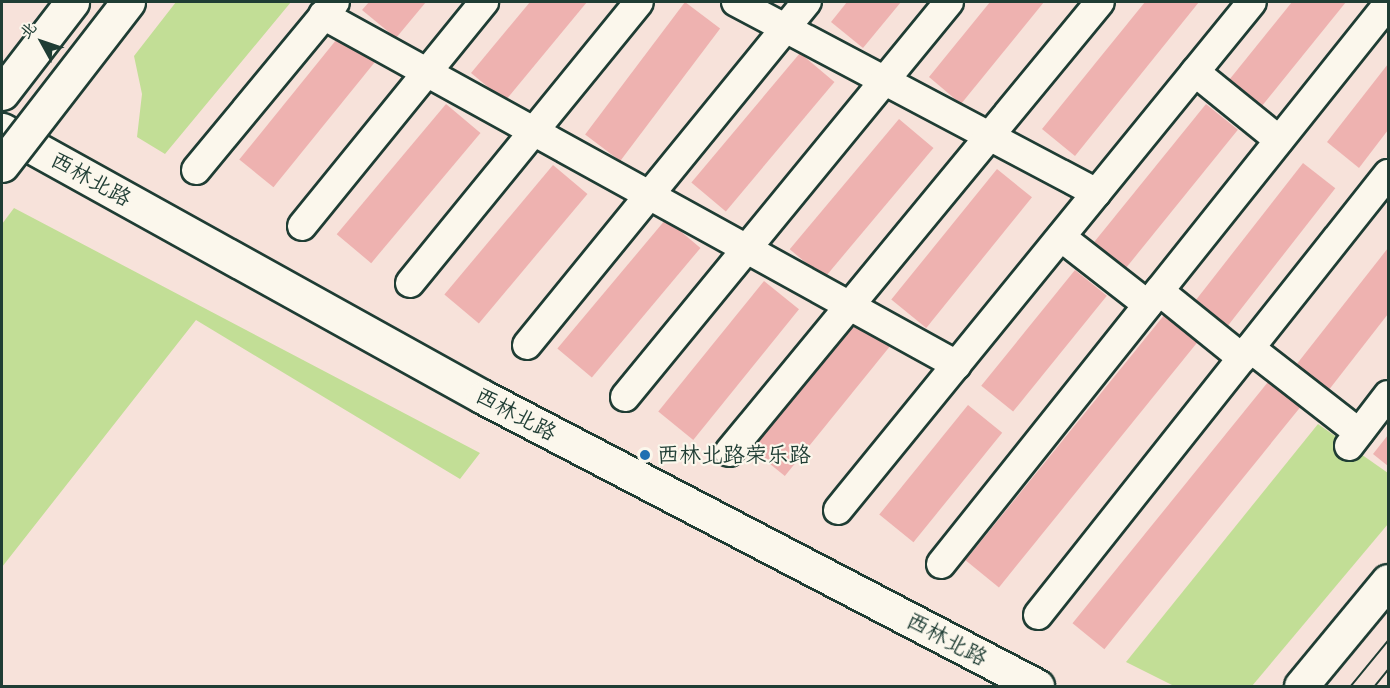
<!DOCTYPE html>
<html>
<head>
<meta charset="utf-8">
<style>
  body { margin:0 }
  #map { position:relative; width:1390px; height:688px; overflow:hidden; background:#f7e2da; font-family:"Shantell Sans","LXGW WenKai TC",sans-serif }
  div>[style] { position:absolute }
  .green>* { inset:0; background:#c2de96 }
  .building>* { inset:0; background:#eeb2b0; transform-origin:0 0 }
  .roads { filter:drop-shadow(2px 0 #1f3d34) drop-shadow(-2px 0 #1f3d34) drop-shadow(0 2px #1f3d34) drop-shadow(0 -2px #1f3d34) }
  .street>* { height:28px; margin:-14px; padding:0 14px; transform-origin:14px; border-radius:14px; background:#fbf7ec }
  .secondary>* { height:33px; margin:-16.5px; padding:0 16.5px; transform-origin:16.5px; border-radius:16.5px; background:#fbf7ec }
  .primary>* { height:33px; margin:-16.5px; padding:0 16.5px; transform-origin:16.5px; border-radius:16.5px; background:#fbf7ec }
  .highway>* { height:33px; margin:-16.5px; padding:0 16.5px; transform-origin:16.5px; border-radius:16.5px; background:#fbf7ec }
  .tram>* { height:1.5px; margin:-0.75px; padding:0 0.75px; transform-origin:0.75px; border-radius:0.75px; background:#1f3d34 }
  .bridges { filter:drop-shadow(2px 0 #1f3d34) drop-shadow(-2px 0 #1f3d34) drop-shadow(0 2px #1f3d34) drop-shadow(0 -2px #1f3d34) }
  .highway-bridge>* { height:33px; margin:-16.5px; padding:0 16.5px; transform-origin:16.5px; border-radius:16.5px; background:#fbf7ec }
  .dots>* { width:16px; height:16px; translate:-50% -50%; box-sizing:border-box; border:3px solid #fbf7ec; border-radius:50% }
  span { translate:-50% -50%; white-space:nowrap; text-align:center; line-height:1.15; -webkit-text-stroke:4.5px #fbf7ec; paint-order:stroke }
  .street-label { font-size:22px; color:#1f3d34 }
  .poi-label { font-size:22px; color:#1f3d34 }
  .left { translate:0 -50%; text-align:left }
  .frame { position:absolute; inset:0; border:3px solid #1f3d34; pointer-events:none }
  .north { position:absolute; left:12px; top:12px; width:60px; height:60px; -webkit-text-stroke:4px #fbf7ec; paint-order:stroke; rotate:310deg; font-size:16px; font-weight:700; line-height:24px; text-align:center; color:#1f3d34 }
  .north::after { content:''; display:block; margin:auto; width:21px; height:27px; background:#1f3d34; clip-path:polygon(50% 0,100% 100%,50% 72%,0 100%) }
</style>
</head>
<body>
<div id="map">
  <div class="green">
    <i style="clip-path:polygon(176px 2px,291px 2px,165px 154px,137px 137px,142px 94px,134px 56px)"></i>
    <i style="clip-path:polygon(14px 208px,480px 453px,460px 479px,196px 320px,2px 567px,2px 224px)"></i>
    <i style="clip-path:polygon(1318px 424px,1388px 473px,1388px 524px,1252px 686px,1174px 686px,1126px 662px)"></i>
  </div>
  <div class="building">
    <i style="clip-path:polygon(369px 2px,426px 2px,396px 38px,362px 10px)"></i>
    <i style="clip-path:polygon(530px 2px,587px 2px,505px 101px,471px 73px)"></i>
    <i style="left:685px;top:2px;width:44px;height:166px;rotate:37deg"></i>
    <i style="clip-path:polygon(847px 2px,901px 2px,863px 48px,831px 22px)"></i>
    <i style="clip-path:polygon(990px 2px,1044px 2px,961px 104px,929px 77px)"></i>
    <i style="clip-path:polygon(1145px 2px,1199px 2px,1075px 156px,1042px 129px)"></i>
    <i style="clip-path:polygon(1292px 2px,1346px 2px,1257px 112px,1225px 85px)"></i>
    <i style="left:345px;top:29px;width:44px;height:168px;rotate:39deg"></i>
    <i style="left:800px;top:53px;width:45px;height:169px;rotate:40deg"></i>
    <i style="clip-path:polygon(1388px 64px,1388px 130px,1359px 168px,1327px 142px)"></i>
    <i style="left:446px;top:104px;width:45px;height:170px;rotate:40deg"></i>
    <i style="left:1206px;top:104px;width:41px;height:185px;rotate:39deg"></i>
    <i style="left:899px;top:119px;width:45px;height:170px;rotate:40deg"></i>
    <i style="left:1303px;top:163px;width:41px;height:185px;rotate:38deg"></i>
    <i style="left:553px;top:165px;width:45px;height:169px;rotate:40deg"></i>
    <i style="left:997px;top:169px;width:45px;height:168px;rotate:39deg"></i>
    <i style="left:666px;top:219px;width:45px;height:169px;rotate:40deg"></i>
    <i style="clip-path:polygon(1388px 248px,1388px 314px,1321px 400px,1289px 374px)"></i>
    <i style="left:1075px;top:270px;width:41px;height:149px;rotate:39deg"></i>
    <i style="left:764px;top:281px;width:45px;height:168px;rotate:39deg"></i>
    <i style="left:1165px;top:314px;width:43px;height:317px;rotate:39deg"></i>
    <i style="left:857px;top:317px;width:44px;height:169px;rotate:39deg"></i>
    <i style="left:1272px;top:377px;width:41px;height:317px;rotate:39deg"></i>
    <i style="left:968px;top:405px;width:44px;height:141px;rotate:39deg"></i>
    <i style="clip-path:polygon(1388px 435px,1388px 466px,1373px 454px)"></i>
  </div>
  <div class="roads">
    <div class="street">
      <i style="left:736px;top:2px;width:408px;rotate:27.9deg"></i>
      <i style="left:323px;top:15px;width:724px;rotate:28.9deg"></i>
      <i style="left:1195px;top:72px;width:108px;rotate:39deg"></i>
      <i style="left:196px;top:170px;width:218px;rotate:-50.4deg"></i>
      <i style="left:302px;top:226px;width:289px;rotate:-50.9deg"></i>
      <i style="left:1061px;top:237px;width:110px;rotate:38deg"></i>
      <i style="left:410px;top:283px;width:362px;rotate:-50.8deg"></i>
      <i style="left:1159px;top:291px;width:107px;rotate:38.9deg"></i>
      <i style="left:527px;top:345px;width:443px;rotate:-50.8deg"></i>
      <i style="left:1250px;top:348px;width:138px;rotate:37.9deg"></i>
      <i style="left:625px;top:397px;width:511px;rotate:-50.64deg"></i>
      <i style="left:1349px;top:446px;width:64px;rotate:-52.6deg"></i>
      <i style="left:729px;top:452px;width:583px;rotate:-50.5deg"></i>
      <i style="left:838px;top:510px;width:655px;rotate:-50.82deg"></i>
      <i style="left:941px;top:564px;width:717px;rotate:-51.4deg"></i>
      <i style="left:1038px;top:615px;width:563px;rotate:-51.56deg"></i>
    </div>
    <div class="secondary">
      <i style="left:2px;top:130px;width:550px;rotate:29.03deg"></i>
      <i style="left:483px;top:397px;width:625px;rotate:27.55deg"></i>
    </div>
    <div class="primary">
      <i style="left:1301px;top:686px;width:136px;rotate:-50.4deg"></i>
    </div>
    <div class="highway">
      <i style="left:2px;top:93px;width:115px;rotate:-52.4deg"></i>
    </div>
  </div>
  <div class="tram">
    <i style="left:1351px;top:686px;width:58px;rotate:-50.6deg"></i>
    <i style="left:1375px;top:686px;width:21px;rotate:-51deg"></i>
  </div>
  <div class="bridges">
    <div class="highway-bridge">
      <i style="left:2px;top:165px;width:206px;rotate:-52.3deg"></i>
    </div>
  </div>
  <div class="dots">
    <i style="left:645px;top:455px;background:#1f6fb2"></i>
  </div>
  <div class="street-label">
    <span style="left:91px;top:179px;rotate:29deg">西林北路</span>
    <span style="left:516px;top:414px;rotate:28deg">西林北路</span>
    <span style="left:947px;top:639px;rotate:28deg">西林北路</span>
  </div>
  <div class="poi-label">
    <span class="left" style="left:657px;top:455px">西林北路荣乐路</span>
  </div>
  <div class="frame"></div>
  <div class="north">北</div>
</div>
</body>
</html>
